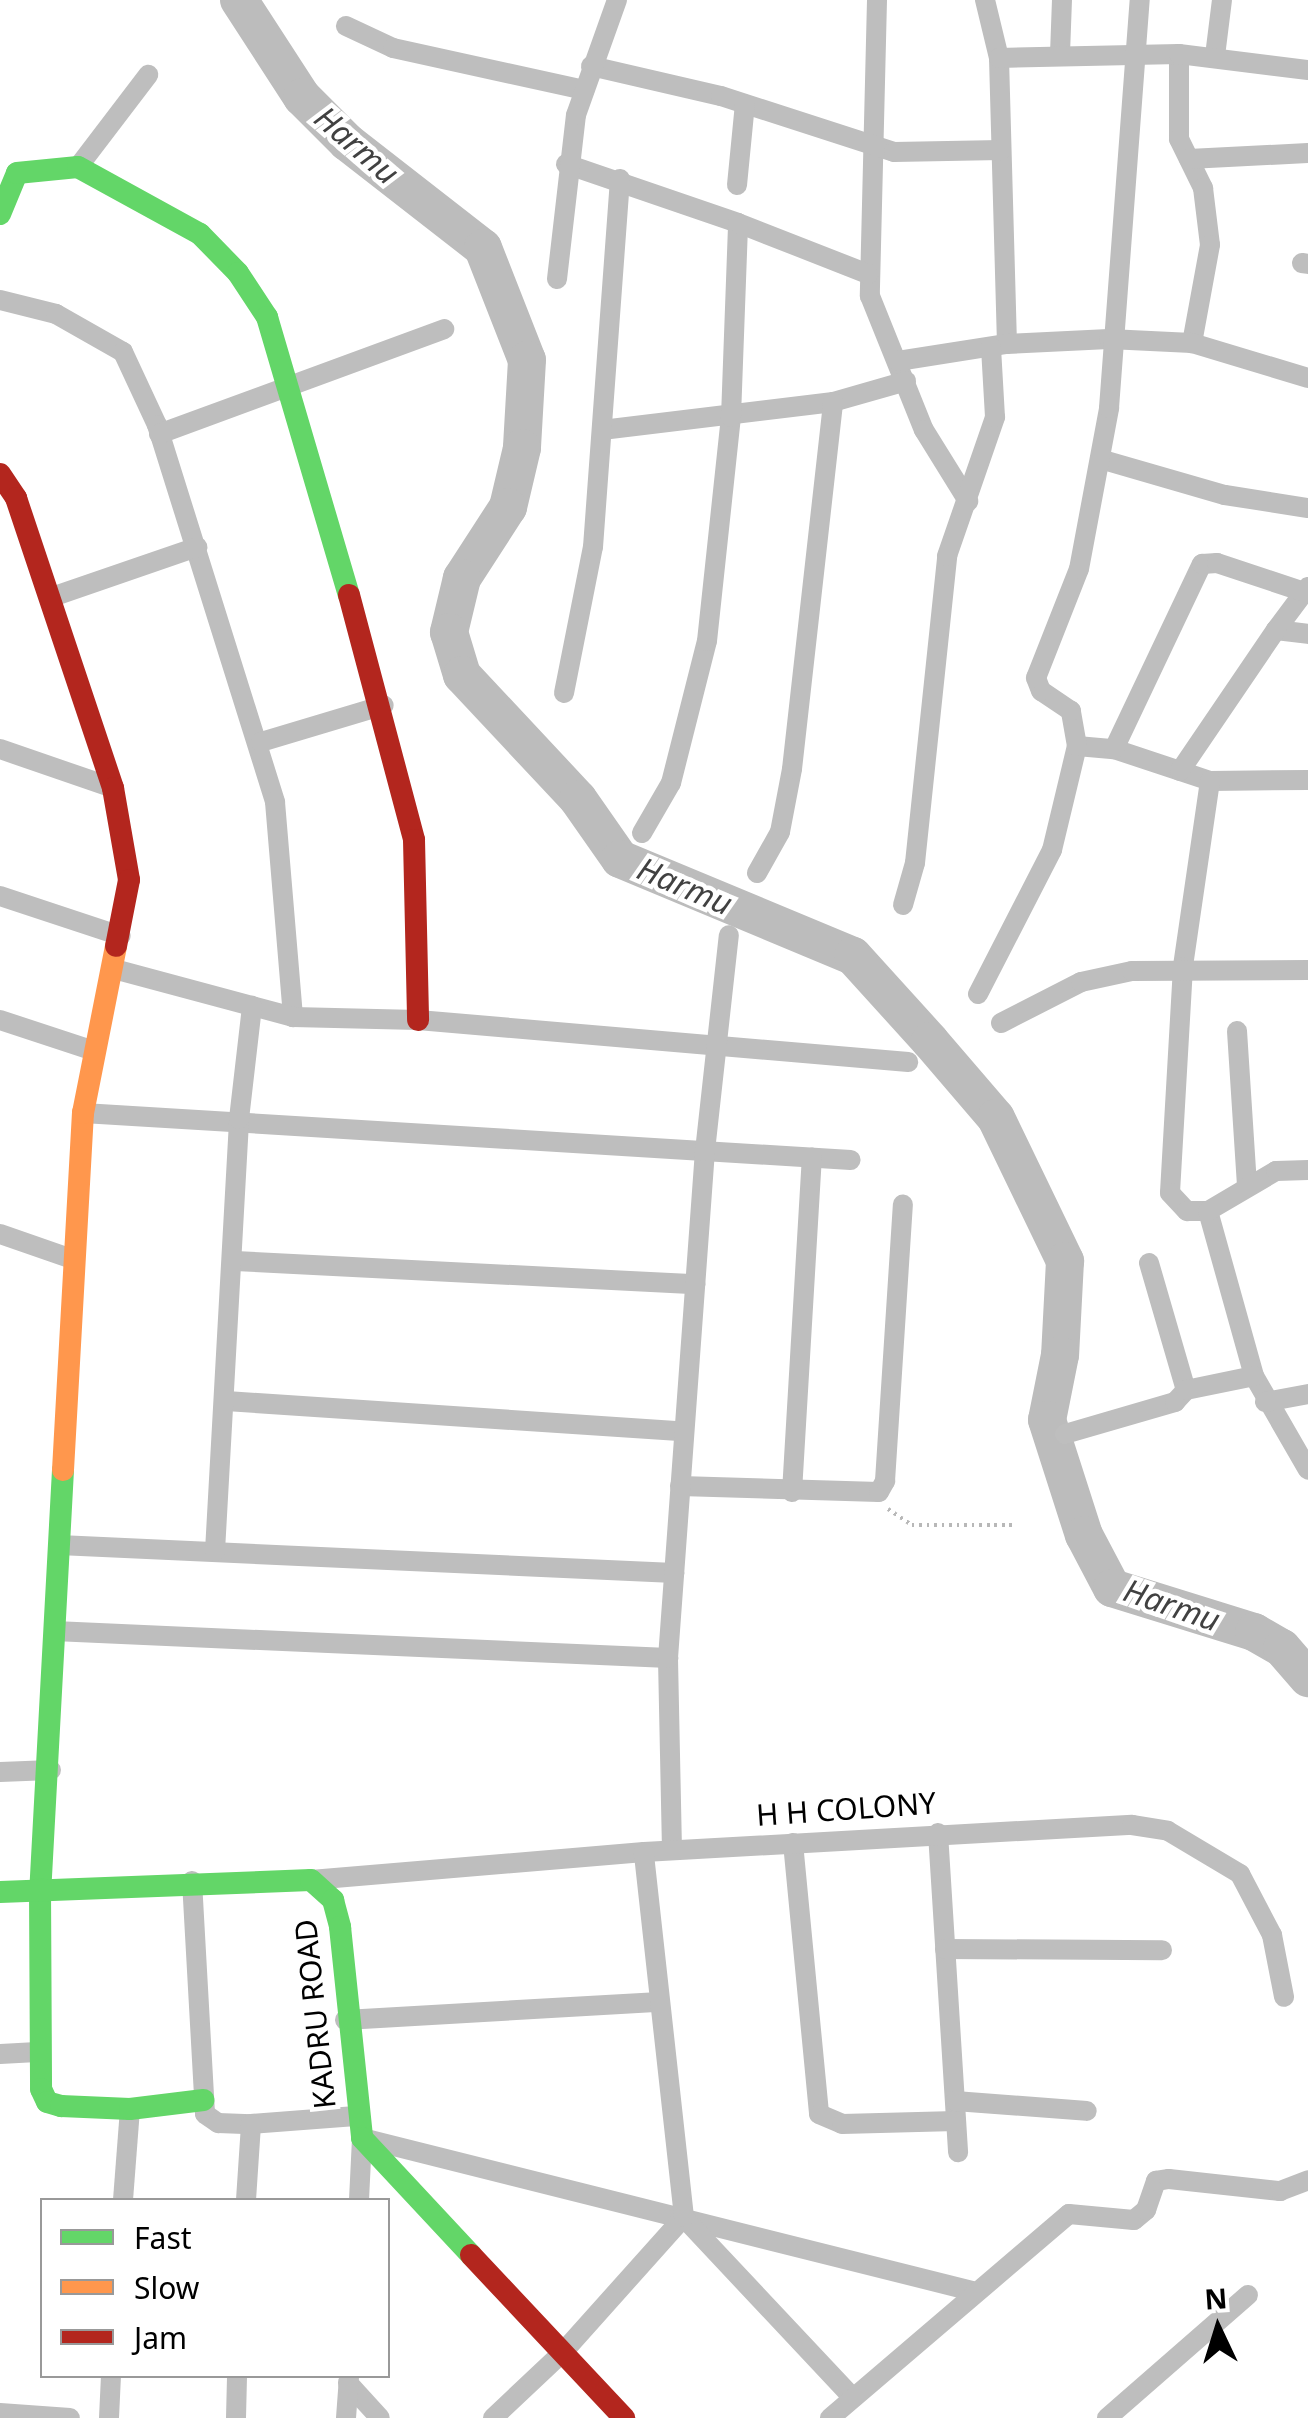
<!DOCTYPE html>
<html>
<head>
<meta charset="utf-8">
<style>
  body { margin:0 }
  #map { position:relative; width:1308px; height:2418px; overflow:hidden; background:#fff; font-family:"Noto Sans",sans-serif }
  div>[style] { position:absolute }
  .river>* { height:38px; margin:-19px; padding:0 19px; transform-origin:19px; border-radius:19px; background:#bcbcbc }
  .path>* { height:4px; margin-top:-2px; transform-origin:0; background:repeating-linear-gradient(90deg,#b8b8b8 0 2.5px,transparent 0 7.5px) }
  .street>* { height:20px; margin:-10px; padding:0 10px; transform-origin:10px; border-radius:10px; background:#bebebe }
  .fast>* { height:22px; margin:-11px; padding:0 11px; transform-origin:11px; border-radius:11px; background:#63d668 }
  .slow>* { height:22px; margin:-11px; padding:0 11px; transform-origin:11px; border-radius:11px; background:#ff974d }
  .jam>* { height:22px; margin:-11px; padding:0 11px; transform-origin:11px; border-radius:11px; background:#b3261e }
  span { translate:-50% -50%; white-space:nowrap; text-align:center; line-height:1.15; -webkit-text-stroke:9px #fff; paint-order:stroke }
  .street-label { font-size:30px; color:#000 }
  .water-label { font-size:32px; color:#414141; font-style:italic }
  .legend { position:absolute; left:40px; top:2198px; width:350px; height:180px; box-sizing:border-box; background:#fff; border:2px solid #999; margin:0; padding:12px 18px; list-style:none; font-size:30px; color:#000 }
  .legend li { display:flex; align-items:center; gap:20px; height:50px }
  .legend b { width:50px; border:2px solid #999 }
  .north { position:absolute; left:1168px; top:2278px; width:100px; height:100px; -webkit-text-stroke:8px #fff; paint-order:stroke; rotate:356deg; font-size:28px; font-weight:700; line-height:40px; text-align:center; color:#000 }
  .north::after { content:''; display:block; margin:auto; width:35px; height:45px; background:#000; clip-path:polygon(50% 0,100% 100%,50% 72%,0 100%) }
</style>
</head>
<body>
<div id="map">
  <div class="river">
    <i style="left:239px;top:0;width:116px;rotate:57deg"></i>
    <i style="left:302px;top:97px;width:64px;rotate:45deg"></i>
    <i style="left:347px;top:142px;width:172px;rotate:37.9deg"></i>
    <i style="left:483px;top:248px;width:120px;rotate:68.6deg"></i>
    <i style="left:527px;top:360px;width:88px;rotate:93.3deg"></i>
    <i style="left:522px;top:448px;width:61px;rotate:103.3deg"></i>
    <i style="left:508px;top:507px;width:85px;rotate:122.9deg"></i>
    <i style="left:462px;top:578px;width:56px;rotate:103.5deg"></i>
    <i style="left:449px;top:632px;width:45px;rotate:73.2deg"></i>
    <i style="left:462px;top:675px;width:170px;rotate:46.9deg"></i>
    <i style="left:578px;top:799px;width:73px;rotate:55deg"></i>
    <i style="left:620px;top:859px;width:252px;rotate:22.6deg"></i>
    <i style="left:853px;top:956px;width:115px;rotate:47.8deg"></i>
    <i style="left:930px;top:1041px;width:101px;rotate:49.4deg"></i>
    <i style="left:996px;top:1118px;width:159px;rotate:64.2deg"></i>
    <i style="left:1065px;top:1261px;width:94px;rotate:93deg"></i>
    <i style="left:1060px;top:1355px;width:66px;rotate:101.3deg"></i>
    <i style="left:1047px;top:1420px;width:121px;rotate:72.2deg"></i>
    <i style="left:1084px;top:1535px;width:60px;rotate:62.2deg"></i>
    <i style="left:1112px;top:1588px;width:149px;rotate:17.2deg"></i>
    <i style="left:1254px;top:1632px;width:32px;rotate:30deg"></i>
    <i style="left:1282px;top:1648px;width:40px;rotate:49deg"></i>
  </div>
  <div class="path">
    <i style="left:888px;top:1509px;width:29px;rotate:34deg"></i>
    <i style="left:912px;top:1525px;width:103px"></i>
  </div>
  <div class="street">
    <i style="left:877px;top:0;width:296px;rotate:91.4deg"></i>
    <i style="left:870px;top:296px;width:144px;rotate:68.1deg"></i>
    <i style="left:924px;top:430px;width:84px;rotate:58.2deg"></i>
    <i style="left:985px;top:0;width:60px;rotate:76.4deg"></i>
    <i style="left:999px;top:58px;width:286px;rotate:88.4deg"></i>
    <i style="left:346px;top:26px;width:52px;rotate:25.1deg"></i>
    <i style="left:393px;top:48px;width:196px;rotate:12.4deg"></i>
    <i style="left:1060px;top:54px;width:54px;rotate:-87.9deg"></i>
    <i style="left:1179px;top:54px;width:85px;rotate:90deg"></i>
    <i style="left:1179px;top:139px;width:55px;rotate:63.9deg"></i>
    <i style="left:1203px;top:188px;width:57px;rotate:83deg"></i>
    <i style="left:1210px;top:245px;width:100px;rotate:100.4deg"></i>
    <i style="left:1215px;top:56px;width:56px;rotate:-82.9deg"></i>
    <i style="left:999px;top:58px;width:180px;rotate:-1.3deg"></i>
    <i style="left:1179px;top:54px;width:130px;rotate:7.1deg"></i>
    <i style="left:591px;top:66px;width:133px;rotate:13deg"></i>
    <i style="left:721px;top:96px;width:182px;rotate:17.9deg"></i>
    <i style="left:894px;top:152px;width:107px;rotate:-1.1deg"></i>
    <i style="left:1189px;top:159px;width:119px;rotate:-2.9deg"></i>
    <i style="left:566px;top:164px;width:182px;rotate:18.9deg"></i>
    <i style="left:78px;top:167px;width:116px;rotate:-52.7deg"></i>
    <i style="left:737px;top:185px;width:81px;rotate:-84.4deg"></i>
    <i style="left:1302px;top:263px;width:6px;rotate:9deg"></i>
    <i style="left:557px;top:279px;width:165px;rotate:-83.4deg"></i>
    <i style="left:576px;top:115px;width:122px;rotate:-70.4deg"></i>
    <i style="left:0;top:300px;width:58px;rotate:14deg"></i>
    <i style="left:56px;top:314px;width:77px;rotate:29.6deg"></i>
    <i style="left:123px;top:352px;width:81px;rotate:65deg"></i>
    <i style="left:157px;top:425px;width:395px;rotate:72.6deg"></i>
    <i style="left:275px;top:802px;width:216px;rotate:85.2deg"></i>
    <i style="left:898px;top:361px;width:110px;rotate:-8.9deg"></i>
    <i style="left:1007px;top:344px;width:102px;rotate:-2.8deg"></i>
    <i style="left:1109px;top:339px;width:83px;rotate:2.8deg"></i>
    <i style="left:1192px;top:343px;width:121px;rotate:16.8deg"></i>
    <i style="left:602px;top:430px;width:233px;rotate:-6.9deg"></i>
    <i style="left:833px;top:402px;width:76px;rotate:-16deg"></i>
    <i style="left:159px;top:434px;width:304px;rotate:-20.2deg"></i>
    <i style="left:1100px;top:459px;width:130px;rotate:16.1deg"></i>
    <i style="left:1225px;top:495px;width:84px;rotate:8.9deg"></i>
    <i style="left:1308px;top:587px;width:54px;rotate:126.7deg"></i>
    <i style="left:1276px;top:630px;width:32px;rotate:7deg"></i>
    <i style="left:49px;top:598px;width:157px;rotate:-19deg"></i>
    <i style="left:564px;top:693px;width:149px;rotate:-78.8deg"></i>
    <i style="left:593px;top:547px;width:369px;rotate:-85.8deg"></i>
    <i style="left:261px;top:742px;width:128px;rotate:-16.7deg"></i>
    <i style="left:1077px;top:746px;width:37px;rotate:5deg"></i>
    <i style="left:1114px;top:749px;width:101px;rotate:18.4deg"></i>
    <i style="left:1210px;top:781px;width:98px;rotate:-0.6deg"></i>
    <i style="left:0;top:749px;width:120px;rotate:19deg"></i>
    <i style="left:1114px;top:749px;width:205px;rotate:-64.6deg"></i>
    <i style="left:1202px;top:564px;width:15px;rotate:-4deg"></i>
    <i style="left:1217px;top:563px;width:92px;rotate:18.4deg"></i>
    <i style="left:1180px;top:771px;width:171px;rotate:-55.8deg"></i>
    <i style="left:1210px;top:781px;width:188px;rotate:98.3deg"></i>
    <i style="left:1183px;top:967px;width:226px;rotate:93.3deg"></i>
    <i style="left:1170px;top:1193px;width:25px;rotate:47deg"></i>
    <i style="left:1187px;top:1211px;width:21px"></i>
    <i style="left:1208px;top:1211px;width:171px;rotate:74.4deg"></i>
    <i style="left:1254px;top:1376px;width:108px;rotate:60.1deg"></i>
    <i style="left:642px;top:833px;width:58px;rotate:-59.9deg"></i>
    <i style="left:671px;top:783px;width:146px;rotate:-75.8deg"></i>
    <i style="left:707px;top:641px;width:225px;rotate:-83.9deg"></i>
    <i style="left:731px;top:417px;width:194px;rotate:-87.9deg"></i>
    <i style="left:738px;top:223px;width:140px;rotate:21.4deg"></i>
    <i style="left:757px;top:873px;width:47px;rotate:-60.7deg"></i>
    <i style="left:780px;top:832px;width:64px;rotate:-79.2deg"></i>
    <i style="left:792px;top:769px;width:369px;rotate:-83.6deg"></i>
    <i style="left:0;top:896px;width:127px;rotate:18.3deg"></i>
    <i style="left:903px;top:905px;width:44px;rotate:-74.1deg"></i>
    <i style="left:915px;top:863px;width:309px;rotate:-84deg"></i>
    <i style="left:947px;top:556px;width:147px;rotate:-70.9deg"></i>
    <i style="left:995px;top:417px;width:70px;rotate:-93.3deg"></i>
    <i style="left:114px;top:969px;width:185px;rotate:15deg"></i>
    <i style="left:293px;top:1017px;width:125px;rotate:1.4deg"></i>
    <i style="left:418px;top:1020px;width:492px;rotate:4.9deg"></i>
    <i style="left:978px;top:994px;width:162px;rotate:-62.8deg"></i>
    <i style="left:1052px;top:850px;width:107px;rotate:-76.5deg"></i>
    <i style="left:1077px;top:746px;width:36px;rotate:-100deg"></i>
    <i style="left:1071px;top:711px;width:36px;rotate:-146deg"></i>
    <i style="left:1041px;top:691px;width:14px;rotate:-111deg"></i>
    <i style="left:1036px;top:678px;width:117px;rotate:-68.5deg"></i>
    <i style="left:1079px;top:569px;width:164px;rotate:-79.4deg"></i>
    <i style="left:1109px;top:408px;width:409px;rotate:-85.7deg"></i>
    <i style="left:0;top:1020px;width:96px;rotate:18.2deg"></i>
    <i style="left:1001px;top:1023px;width:90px;rotate:-27.1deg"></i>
    <i style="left:1081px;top:982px;width:52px;rotate:-12.2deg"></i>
    <i style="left:1132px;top:971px;width:176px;rotate:-0.3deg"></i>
    <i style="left:1237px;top:1031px;width:153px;rotate:86.3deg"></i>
    <i style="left:83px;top:1113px;width:769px;rotate:3.5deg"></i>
    <i style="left:1208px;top:1211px;width:79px;rotate:-30.5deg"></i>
    <i style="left:1276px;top:1171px;width:32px;rotate:-2deg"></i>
    <i style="left:0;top:1234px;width:79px;rotate:19.1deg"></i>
    <i style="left:235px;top:1261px;width:461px;rotate:2.9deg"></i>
    <i style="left:1149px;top:1263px;width:132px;rotate:73.8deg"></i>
    <i style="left:226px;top:1401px;width:458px;rotate:3.8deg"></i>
    <i style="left:1265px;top:1402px;width:44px;rotate:-10.5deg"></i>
    <i style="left:1065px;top:1434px;width:115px;rotate:-16.2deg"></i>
    <i style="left:1175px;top:1402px;width:16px;rotate:-47deg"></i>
    <i style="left:1186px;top:1390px;width:69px;rotate:-11.6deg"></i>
    <i style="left:680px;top:1486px;width:199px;rotate:1.7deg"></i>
    <i style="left:879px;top:1492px;width:13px;rotate:-61deg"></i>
    <i style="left:885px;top:1481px;width:277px;rotate:-86.3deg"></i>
    <i style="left:792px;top:1492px;width:335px;rotate:-86.6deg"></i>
    <i style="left:59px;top:1545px;width:616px;rotate:2.61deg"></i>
    <i style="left:215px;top:1551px;width:433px;rotate:-86.8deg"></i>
    <i style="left:239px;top:1119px;width:114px;rotate:-83.4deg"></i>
    <i style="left:54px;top:1631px;width:615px;rotate:2.52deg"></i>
    <i style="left:0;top:1772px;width:51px;rotate:-2.2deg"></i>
    <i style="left:938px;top:1833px;width:320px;rotate:86.4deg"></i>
    <i style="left:793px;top:1843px;width:272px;rotate:84.5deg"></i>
    <i style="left:819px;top:2114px;width:25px;rotate:23deg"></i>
    <i style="left:842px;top:2124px;width:114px;rotate:-1.5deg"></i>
    <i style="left:672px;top:1850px;width:192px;rotate:-91.2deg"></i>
    <i style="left:668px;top:1658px;width:508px;rotate:-85.83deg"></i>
    <i style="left:705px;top:1151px;width:217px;rotate:-83.7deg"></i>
    <i style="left:311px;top:1880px;width:334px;rotate:-4.8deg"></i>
    <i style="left:644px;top:1852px;width:489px;rotate:-3.2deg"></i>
    <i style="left:1132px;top:1825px;width:36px;rotate:9deg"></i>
    <i style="left:1168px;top:1831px;width:84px;rotate:30.8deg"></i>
    <i style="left:1240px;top:1874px;width:69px;rotate:62.3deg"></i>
    <i style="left:1272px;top:1935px;width:63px;rotate:79deg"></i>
    <i style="left:192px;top:1881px;width:233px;rotate:86.8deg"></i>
    <i style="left:205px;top:2114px;width:16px;rotate:35deg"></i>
    <i style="left:218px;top:2123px;width:33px;rotate:2deg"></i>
    <i style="left:251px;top:2124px;width:105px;rotate:-4.4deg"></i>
    <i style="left:945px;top:1949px;width:217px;rotate:0.3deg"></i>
    <i style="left:345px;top:2020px;width:315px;rotate:-3.3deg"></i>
    <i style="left:0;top:2054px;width:37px;rotate:-3deg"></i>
    <i style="left:955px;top:2101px;width:132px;rotate:4.3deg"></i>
    <i style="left:123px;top:2200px;width:91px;rotate:-85.6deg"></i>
    <i style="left:246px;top:2200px;width:76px;rotate:-86.2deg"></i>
    <i style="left:359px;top:2200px;width:62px;rotate:-87.2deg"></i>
    <i style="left:362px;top:2138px;width:629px;rotate:14.08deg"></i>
    <i style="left:685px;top:2219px;width:245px;rotate:46.8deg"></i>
    <i style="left:348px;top:2383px;width:47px;rotate:47.6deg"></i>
    <i style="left:0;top:2413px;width:70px;rotate:4.1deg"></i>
    <i style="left:109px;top:2418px;width:42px;rotate:-87.3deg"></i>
    <i style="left:236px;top:2418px;width:42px;rotate:-88.6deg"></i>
    <i style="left:346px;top:2418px;width:41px;rotate:-85.8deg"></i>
    <i style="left:493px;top:2418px;width:98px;rotate:-43.3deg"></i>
    <i style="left:564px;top:2351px;width:180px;rotate:-48.2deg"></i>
    <i style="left:684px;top:2217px;width:367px;rotate:-96.3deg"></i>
    <i style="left:830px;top:2418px;width:314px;rotate:-40.5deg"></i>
    <i style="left:1069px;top:2214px;width:65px;rotate:5.3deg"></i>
    <i style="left:1134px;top:2220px;width:16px;rotate:-40deg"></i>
    <i style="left:1146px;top:2210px;width:31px;rotate:-71deg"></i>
    <i style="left:1156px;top:2181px;width:13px;rotate:-9deg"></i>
    <i style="left:1169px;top:2179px;width:112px;rotate:6.2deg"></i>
    <i style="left:1280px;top:2191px;width:30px;rotate:-21deg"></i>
    <i style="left:1107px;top:2418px;width:187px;rotate:-41.1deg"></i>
  </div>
  <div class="fast">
    <i style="left:0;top:214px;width:44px;rotate:-67.5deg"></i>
    <i style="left:17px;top:173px;width:61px;rotate:-5.6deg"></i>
    <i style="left:78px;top:167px;width:139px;rotate:28.8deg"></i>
    <i style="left:200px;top:234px;width:54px;rotate:45.7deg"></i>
    <i style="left:238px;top:273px;width:53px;rotate:56.6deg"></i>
    <i style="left:267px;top:317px;width:290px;rotate:73.6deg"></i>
    <i style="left:63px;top:1470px;width:420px;rotate:93.1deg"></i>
    <i style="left:40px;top:1889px;width:200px;rotate:89.7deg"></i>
    <i style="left:41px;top:2089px;width:14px;rotate:65deg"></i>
    <i style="left:47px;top:2102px;width:15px;rotate:16deg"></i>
    <i style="left:61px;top:2106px;width:69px;rotate:2.5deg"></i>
    <i style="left:130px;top:2109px;width:74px;rotate:-7deg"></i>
    <i style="left:0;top:1892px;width:311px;rotate:-2.2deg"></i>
    <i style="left:311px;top:1880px;width:30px;rotate:42deg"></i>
    <i style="left:333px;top:1900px;width:28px;rotate:75deg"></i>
    <i style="left:340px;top:1927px;width:212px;rotate:84deg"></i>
    <i style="left:362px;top:2138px;width:160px;rotate:47deg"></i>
  </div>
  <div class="slow">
    <i style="left:63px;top:1470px;width:358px;rotate:-86.8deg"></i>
    <i style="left:83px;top:1113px;width:170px;rotate:-78.8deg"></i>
  </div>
  <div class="jam">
    <i style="left:0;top:474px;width:29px;rotate:56deg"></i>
    <i style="left:16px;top:498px;width:306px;rotate:71.5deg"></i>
    <i style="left:113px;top:788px;width:93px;rotate:80.1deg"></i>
    <i style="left:129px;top:880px;width:67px;rotate:101.1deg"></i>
    <i style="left:349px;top:595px;width:253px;rotate:75.1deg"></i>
    <i style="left:414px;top:840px;width:180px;rotate:88.7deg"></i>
    <i style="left:471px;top:2255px;width:224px;rotate:46.8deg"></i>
  </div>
  <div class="street-label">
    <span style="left:846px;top:1809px;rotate:-4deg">H H COLONY</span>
    <span style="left:315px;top:2014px;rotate:-96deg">KADRU ROAD</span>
  </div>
  <div class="water-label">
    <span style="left:357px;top:145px;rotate:41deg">Harmu</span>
    <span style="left:685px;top:886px;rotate:23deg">Harmu</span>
    <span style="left:1172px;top:1605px;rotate:19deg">Harmu</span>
  </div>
  <ul class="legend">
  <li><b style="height:12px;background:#63d668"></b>Fast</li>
  <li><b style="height:12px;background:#ff974d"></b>Slow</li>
  <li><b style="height:12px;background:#b3261e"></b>Jam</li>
  </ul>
  <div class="north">N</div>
</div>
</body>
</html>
